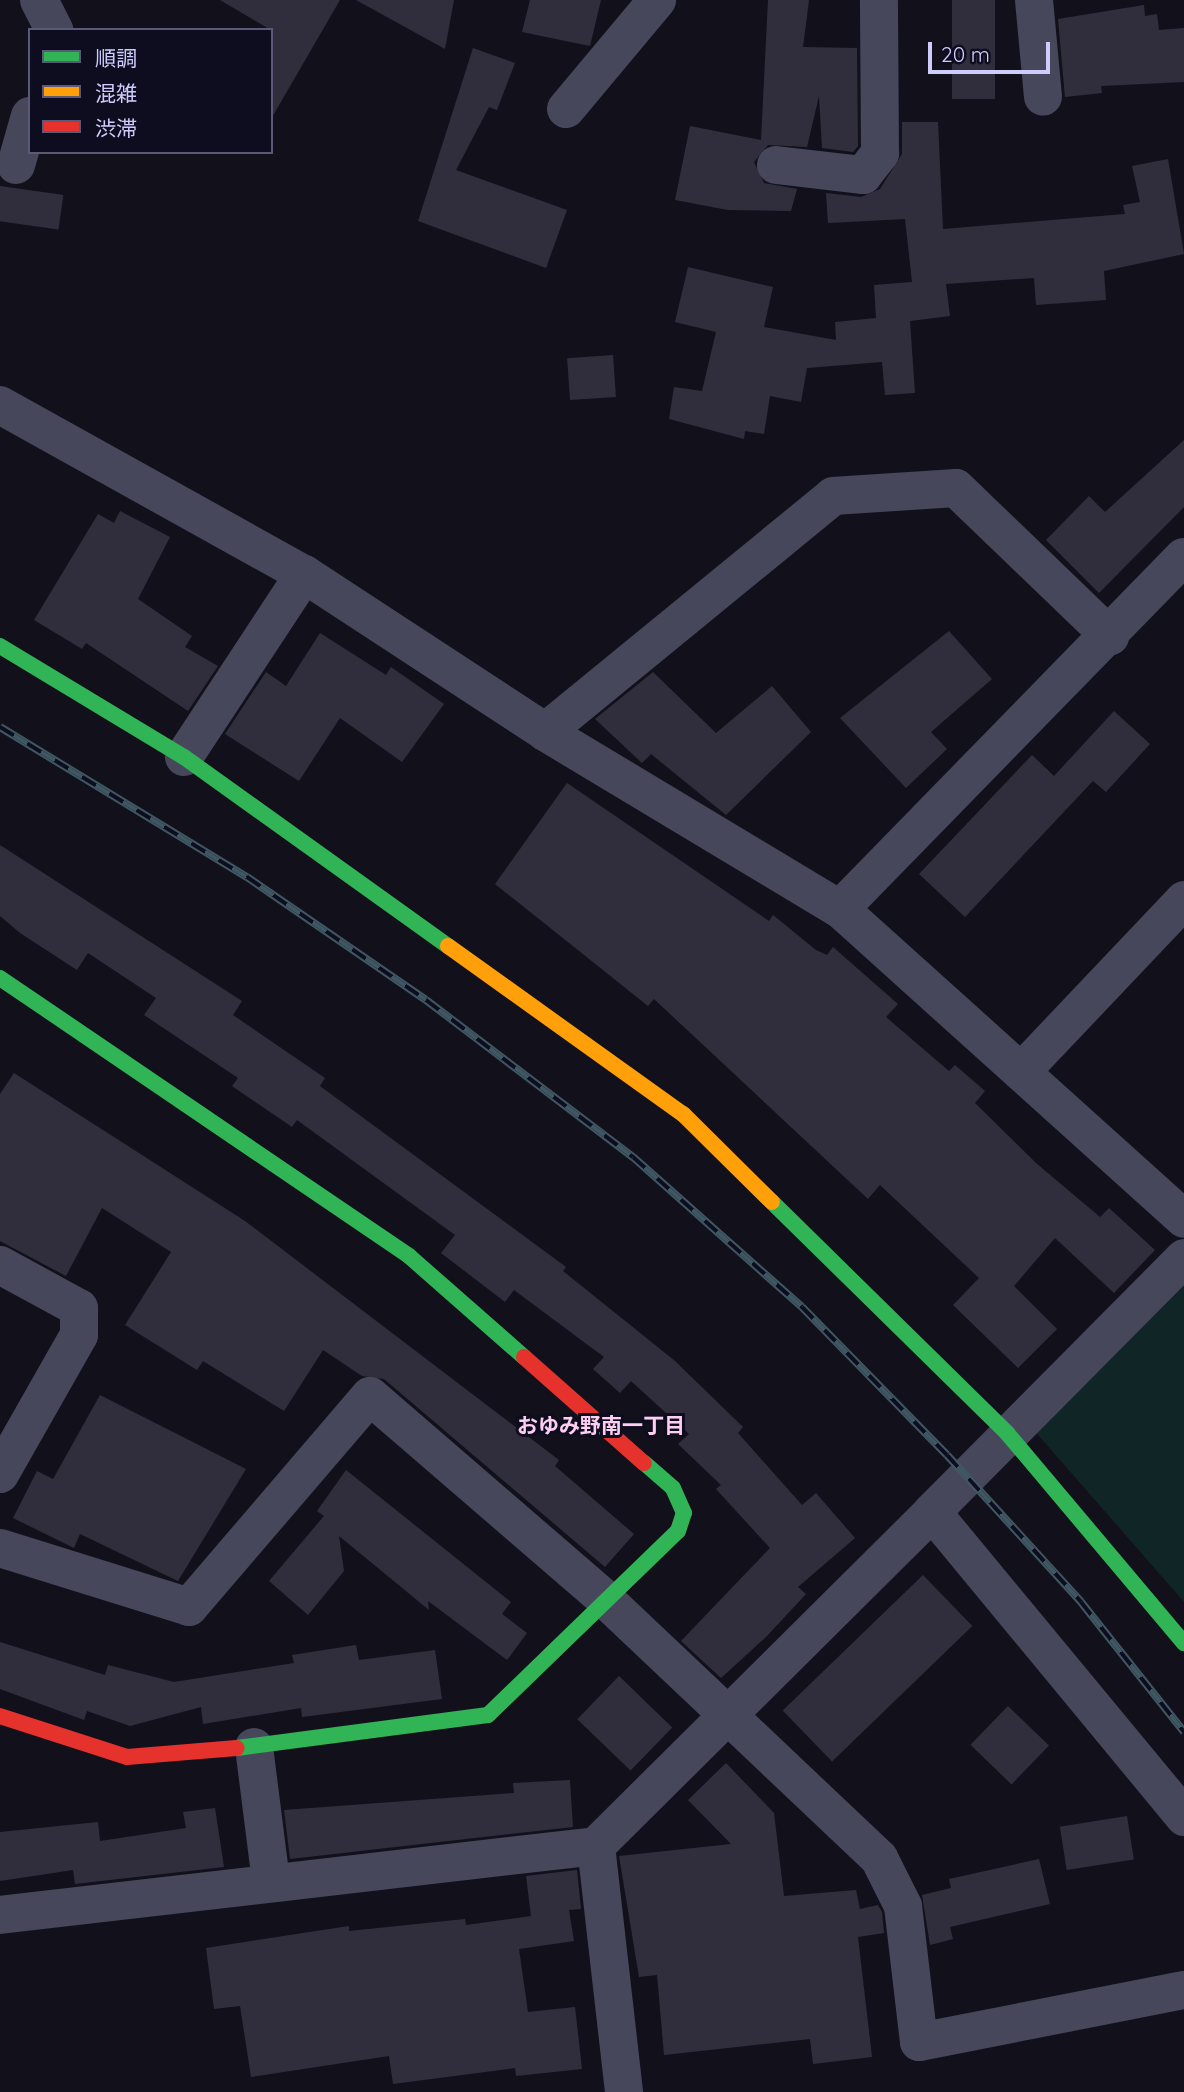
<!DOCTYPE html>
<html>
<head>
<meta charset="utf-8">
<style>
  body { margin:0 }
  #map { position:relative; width:1184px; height:2092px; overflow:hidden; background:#12111b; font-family:Quicksand,"Noto Sans JP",sans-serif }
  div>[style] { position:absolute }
  .green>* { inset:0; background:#102525 }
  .building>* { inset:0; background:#302e3d; transform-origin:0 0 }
  .street>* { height:38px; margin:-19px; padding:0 19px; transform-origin:19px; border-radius:19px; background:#46475b }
  .fast>* { height:16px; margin:-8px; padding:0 8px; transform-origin:8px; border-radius:8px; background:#30b455 }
  .slow>* { height:16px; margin:-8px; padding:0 8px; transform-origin:8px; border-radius:8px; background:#ff9f0a }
  .jam>* { height:16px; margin:-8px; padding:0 8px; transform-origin:8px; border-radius:8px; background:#e5322d }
  .rail>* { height:8px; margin-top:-4px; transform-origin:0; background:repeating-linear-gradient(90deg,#0e0d1f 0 16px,#3f5763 0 32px); box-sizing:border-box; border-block:2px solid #3f5763 }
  span { translate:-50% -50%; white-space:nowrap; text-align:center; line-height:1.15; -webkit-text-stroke:6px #0e0d1f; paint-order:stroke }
  .neighbourhood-label { font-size:21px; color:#fecef0; font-weight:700 }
  .legend { position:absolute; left:28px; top:28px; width:245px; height:126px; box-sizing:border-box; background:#0e0d1f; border:2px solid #5b5978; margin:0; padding:9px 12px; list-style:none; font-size:21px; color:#ceccfd }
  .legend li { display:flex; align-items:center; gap:14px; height:35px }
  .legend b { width:35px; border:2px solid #5b5978 }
  .scale { position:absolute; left:928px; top:42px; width:122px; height:32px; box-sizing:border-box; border:4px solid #ceccfd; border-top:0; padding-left:9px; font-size:21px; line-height:24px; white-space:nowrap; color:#ceccfd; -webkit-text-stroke:5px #0e0d1f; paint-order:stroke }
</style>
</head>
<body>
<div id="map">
  <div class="green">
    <i style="clip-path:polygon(1184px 1275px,1184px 1602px,1032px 1428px)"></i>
  </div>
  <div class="building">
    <i style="clip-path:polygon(220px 0,340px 0,271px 119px,271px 30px)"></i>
    <i style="clip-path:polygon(356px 0,454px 0,445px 49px)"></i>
    <i style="clip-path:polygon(530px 0,601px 0,590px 46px,522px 32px)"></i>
    <i style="clip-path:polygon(768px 0,809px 0,803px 47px,857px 48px,858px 146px,853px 152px,822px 148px,819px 96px,807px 147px,768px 145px,754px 162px,764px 183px,797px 189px,791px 211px,728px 210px,675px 200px,690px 126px,761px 140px)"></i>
    <i style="left:952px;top:0;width:43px;height:99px"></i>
    <i style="clip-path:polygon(1144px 5px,1145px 16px,1157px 14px,1159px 30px,1184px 28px,1184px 82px,1101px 86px,1102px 93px,1065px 97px,1058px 19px)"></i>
    <i style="clip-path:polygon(473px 48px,515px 63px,497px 110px,489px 107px,456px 170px,567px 210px,546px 268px,418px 221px)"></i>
    <i style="clip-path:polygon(902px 122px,938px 122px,943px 229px,1125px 214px,1123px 205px,1140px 202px,1132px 166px,1168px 159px,1184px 254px,1104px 271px,1106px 300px,1036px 305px,1034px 278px,946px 284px,950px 316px,910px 321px,915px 393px,885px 395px,882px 362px,807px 368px,801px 402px,770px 396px,764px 434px,745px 431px,744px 439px,669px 419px,674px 387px,702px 391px,716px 332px,675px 322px,688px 267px,773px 287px,764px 327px,836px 340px,835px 322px,876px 318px,874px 285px,912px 282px,905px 219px,828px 223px,826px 193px,861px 197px,880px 189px,902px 154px)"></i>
    <i style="left:0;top:186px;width:64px;height:35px;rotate:8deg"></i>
    <i style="left:613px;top:355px;width:42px;height:46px;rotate:86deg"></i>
    <i style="clip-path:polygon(1184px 440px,1184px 507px,1099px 593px,1046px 540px,1089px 496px,1105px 512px)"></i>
    <i style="clip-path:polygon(120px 511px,170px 537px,138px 599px,192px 636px,185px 647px,218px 666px,188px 711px,86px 643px,82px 649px,34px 620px,98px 514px,114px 523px)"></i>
    <i style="clip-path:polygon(949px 631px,992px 679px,931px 732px,947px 749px,906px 788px,840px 718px)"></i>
    <i style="clip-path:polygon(320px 633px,386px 675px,391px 667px,444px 704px,402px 762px,340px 718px,299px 781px,225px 734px,266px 672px,286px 686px)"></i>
    <i style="clip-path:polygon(653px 672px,716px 733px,772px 686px,811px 732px,726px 815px,651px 754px,642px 763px,595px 719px)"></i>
    <i style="clip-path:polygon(1114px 711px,1150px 744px,1106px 792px,1093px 781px,965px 917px,919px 874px,1032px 755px,1054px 776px)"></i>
    <i style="clip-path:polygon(567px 783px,769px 921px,773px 915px,816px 950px,827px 955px,833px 947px,898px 1004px,886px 1017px,949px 1071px,955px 1065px,985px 1091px,975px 1103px,1036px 1163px,1100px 1217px,1109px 1208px,1155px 1250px,1114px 1293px,1055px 1238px,1014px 1286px,1057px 1329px,1018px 1368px,953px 1305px,979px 1278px,880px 1185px,868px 1199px,654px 999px,648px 1006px,495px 884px)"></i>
    <i style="clip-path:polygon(0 845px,242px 1001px,233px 1015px,325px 1078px,320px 1086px,566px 1267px,563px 1271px,675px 1361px,743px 1427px,738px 1433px,802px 1505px,816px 1493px,855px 1538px,798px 1587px,806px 1594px,766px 1637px,721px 1678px,681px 1641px,770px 1548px,716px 1489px,721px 1485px,678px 1444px,689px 1434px,631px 1381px,620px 1393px,593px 1369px,604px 1357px,514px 1290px,505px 1302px,441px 1253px,455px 1235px,297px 1120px,292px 1127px,232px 1086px,238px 1078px,144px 1015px,156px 998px,88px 953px,77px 970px,20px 933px,0 916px)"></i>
    <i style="clip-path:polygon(14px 1073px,245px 1221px,559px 1460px,555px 1466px,634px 1534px,605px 1567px,384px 1379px,362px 1376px,323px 1350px,284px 1411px,203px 1361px,197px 1370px,125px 1325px,171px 1252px,102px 1208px,66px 1276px,0 1241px,0 1094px)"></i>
    <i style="clip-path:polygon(100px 1395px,246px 1469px,178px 1581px,80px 1534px,74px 1548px,13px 1518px,37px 1471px,53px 1479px)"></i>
    <i style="clip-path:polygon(346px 1470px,511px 1602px,502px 1614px,527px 1633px,507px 1660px,428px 1601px,429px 1610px,339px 1536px,344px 1571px,308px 1615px,269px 1581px,324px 1516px,317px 1511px)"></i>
    <i style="left:923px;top:1575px;width:71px;height:195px;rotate:46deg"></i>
    <i style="clip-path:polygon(0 1642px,105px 1675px,108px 1665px,174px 1682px,294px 1663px,292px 1655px,356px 1645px,359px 1660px,435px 1650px,442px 1699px,302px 1717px,301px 1708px,203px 1724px,201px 1707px,130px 1726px,87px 1711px,84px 1720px,0 1689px)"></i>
    <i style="left:619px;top:1676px;width:74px;height:60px;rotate:44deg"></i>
    <i style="left:1008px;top:1706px;width:57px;height:54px;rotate:44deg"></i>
    <i style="clip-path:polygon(726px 1763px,774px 1813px,784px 1896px,856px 1890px,860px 1909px,878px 1905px,882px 1912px,884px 1933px,858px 1937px,872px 2057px,813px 2064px,810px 2039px,664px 2055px,657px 1975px,639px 1977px,619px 1856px,731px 1844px,688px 1800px)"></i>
    <i style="clip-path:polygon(570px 1780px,573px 1827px,290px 1859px,284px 1810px,514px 1793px,513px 1783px)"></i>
    <i style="clip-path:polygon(215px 1808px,224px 1867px,75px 1884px,73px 1870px,0 1881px,0 1832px,98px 1822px,100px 1841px,186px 1828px,183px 1812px)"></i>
    <i style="left:1127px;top:1816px;width:44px;height:68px;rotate:81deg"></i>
    <i style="clip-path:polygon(1039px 1859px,1050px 1904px,950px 1927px,953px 1939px,930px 1945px,922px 1895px,951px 1888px,949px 1879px)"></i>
    <i style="clip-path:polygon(577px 1870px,581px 1909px,569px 1910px,574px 1941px,519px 1949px,528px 2012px,575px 2007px,582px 2069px,516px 2076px,515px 2068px,393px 2084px,389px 2056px,251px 2077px,240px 2006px,214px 2009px,206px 1948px,349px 1926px,349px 1931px,465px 1919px,466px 1925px,531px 1916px,526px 1876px)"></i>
  </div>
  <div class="street">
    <i style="left:39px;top:0;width:34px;rotate:63deg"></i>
    <i style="left:1034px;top:0;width:97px;rotate:84.7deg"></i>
    <i style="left:566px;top:109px;width:142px;rotate:-50.1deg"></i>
    <i style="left:16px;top:165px;width:51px;rotate:-74.1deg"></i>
    <i style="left:776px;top:165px;width:88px;rotate:6.6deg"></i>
    <i style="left:863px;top:175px;width:28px;rotate:-52deg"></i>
    <i style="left:880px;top:153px;width:153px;rotate:-90.4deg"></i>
    <i style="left:0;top:405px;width:348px;rotate:29.1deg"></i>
    <i style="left:304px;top:574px;width:288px;rotate:33.2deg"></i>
    <i style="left:545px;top:732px;width:344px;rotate:31deg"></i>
    <i style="left:840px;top:909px;width:463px;rotate:42deg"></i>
    <i style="left:545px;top:732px;width:372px;rotate:-39.3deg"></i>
    <i style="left:833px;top:496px;width:123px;rotate:-3.7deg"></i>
    <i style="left:956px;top:488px;width:214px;rotate:43.9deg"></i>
    <i style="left:184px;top:757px;width:219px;rotate:-56.7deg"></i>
    <i style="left:840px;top:909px;width:492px;rotate:-45.7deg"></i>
    <i style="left:1021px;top:1072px;width:237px;rotate:-46.5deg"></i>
    <i style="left:0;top:1265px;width:90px;rotate:28.6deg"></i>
    <i style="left:79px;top:1308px;width:27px;rotate:90deg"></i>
    <i style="left:79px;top:1335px;width:160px;rotate:119.6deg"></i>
    <i style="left:932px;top:1512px;width:358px;rotate:-45.2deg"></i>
    <i style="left:0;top:1548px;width:198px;rotate:17.3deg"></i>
    <i style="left:189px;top:1607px;width:278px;rotate:-49.4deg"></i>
    <i style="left:370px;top:1396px;width:312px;rotate:40.8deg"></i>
    <i style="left:606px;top:1600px;width:376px;rotate:43.4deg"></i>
    <i style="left:879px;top:1858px;width:54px;rotate:63.4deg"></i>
    <i style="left:903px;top:1906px;width:137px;rotate:83.3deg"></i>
    <i style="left:919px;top:2042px;width:270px;rotate:-11.1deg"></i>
    <i style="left:254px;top:1747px;width:136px;rotate:82.8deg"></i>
    <i style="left:596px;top:1846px;width:248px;rotate:83.5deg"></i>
    <i style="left:0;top:1915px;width:600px;rotate:-6.6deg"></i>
    <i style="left:596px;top:1846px;width:474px;rotate:-44.8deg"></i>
    <i style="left:932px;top:1512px;width:396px;rotate:50.4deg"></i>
  </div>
  <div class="fast">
    <i style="left:0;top:646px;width:215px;rotate:31.1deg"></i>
    <i style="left:184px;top:757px;width:325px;rotate:35.6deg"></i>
    <i style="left:0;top:978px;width:495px;rotate:34.2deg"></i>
    <i style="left:409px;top:1256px;width:153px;rotate:41.3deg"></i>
    <i style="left:772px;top:1202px;width:330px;rotate:44.5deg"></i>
    <i style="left:1007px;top:1433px;width:275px;rotate:49.9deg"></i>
    <i style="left:237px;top:1748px;width:253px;rotate:-7.5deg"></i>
    <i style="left:488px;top:1715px;width:264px;rotate:-44.1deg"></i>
    <i style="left:678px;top:1531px;width:19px;rotate:-72deg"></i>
    <i style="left:684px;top:1513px;width:27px;rotate:-114deg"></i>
    <i style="left:673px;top:1488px;width:38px;rotate:-139deg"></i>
  </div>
  <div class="slow">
    <i style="left:448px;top:946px;width:289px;rotate:35.6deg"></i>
    <i style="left:683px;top:1114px;width:125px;rotate:44.7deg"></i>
  </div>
  <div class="jam">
    <i style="left:524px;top:1357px;width:160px;rotate:41.5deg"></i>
    <i style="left:0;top:1716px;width:133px;rotate:17.9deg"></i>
    <i style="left:127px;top:1757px;width:110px;rotate:-4.7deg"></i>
  </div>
  <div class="rail">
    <i style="left:0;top:727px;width:289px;rotate:31.3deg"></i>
    <i style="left:247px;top:877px;width:217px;rotate:34.5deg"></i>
    <i style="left:426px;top:1000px;width:260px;rotate:37.2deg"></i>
    <i style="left:633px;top:1157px;width:226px;rotate:41.6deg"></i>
    <i style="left:802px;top:1307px;width:207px;rotate:45.6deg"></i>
    <i style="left:947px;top:1455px;width:199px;rotate:47.6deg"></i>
    <i style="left:1081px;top:1602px;width:166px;rotate:51.6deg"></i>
  </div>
  <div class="neighbourhood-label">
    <span style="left:601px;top:1425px">おゆみ野南一丁目</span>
  </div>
  <ul class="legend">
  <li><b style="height:9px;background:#30b455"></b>順調</li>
  <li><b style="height:9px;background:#ff9f0a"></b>混雑</li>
  <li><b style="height:9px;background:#e5322d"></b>渋滞</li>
  </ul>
  <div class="scale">20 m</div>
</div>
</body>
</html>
